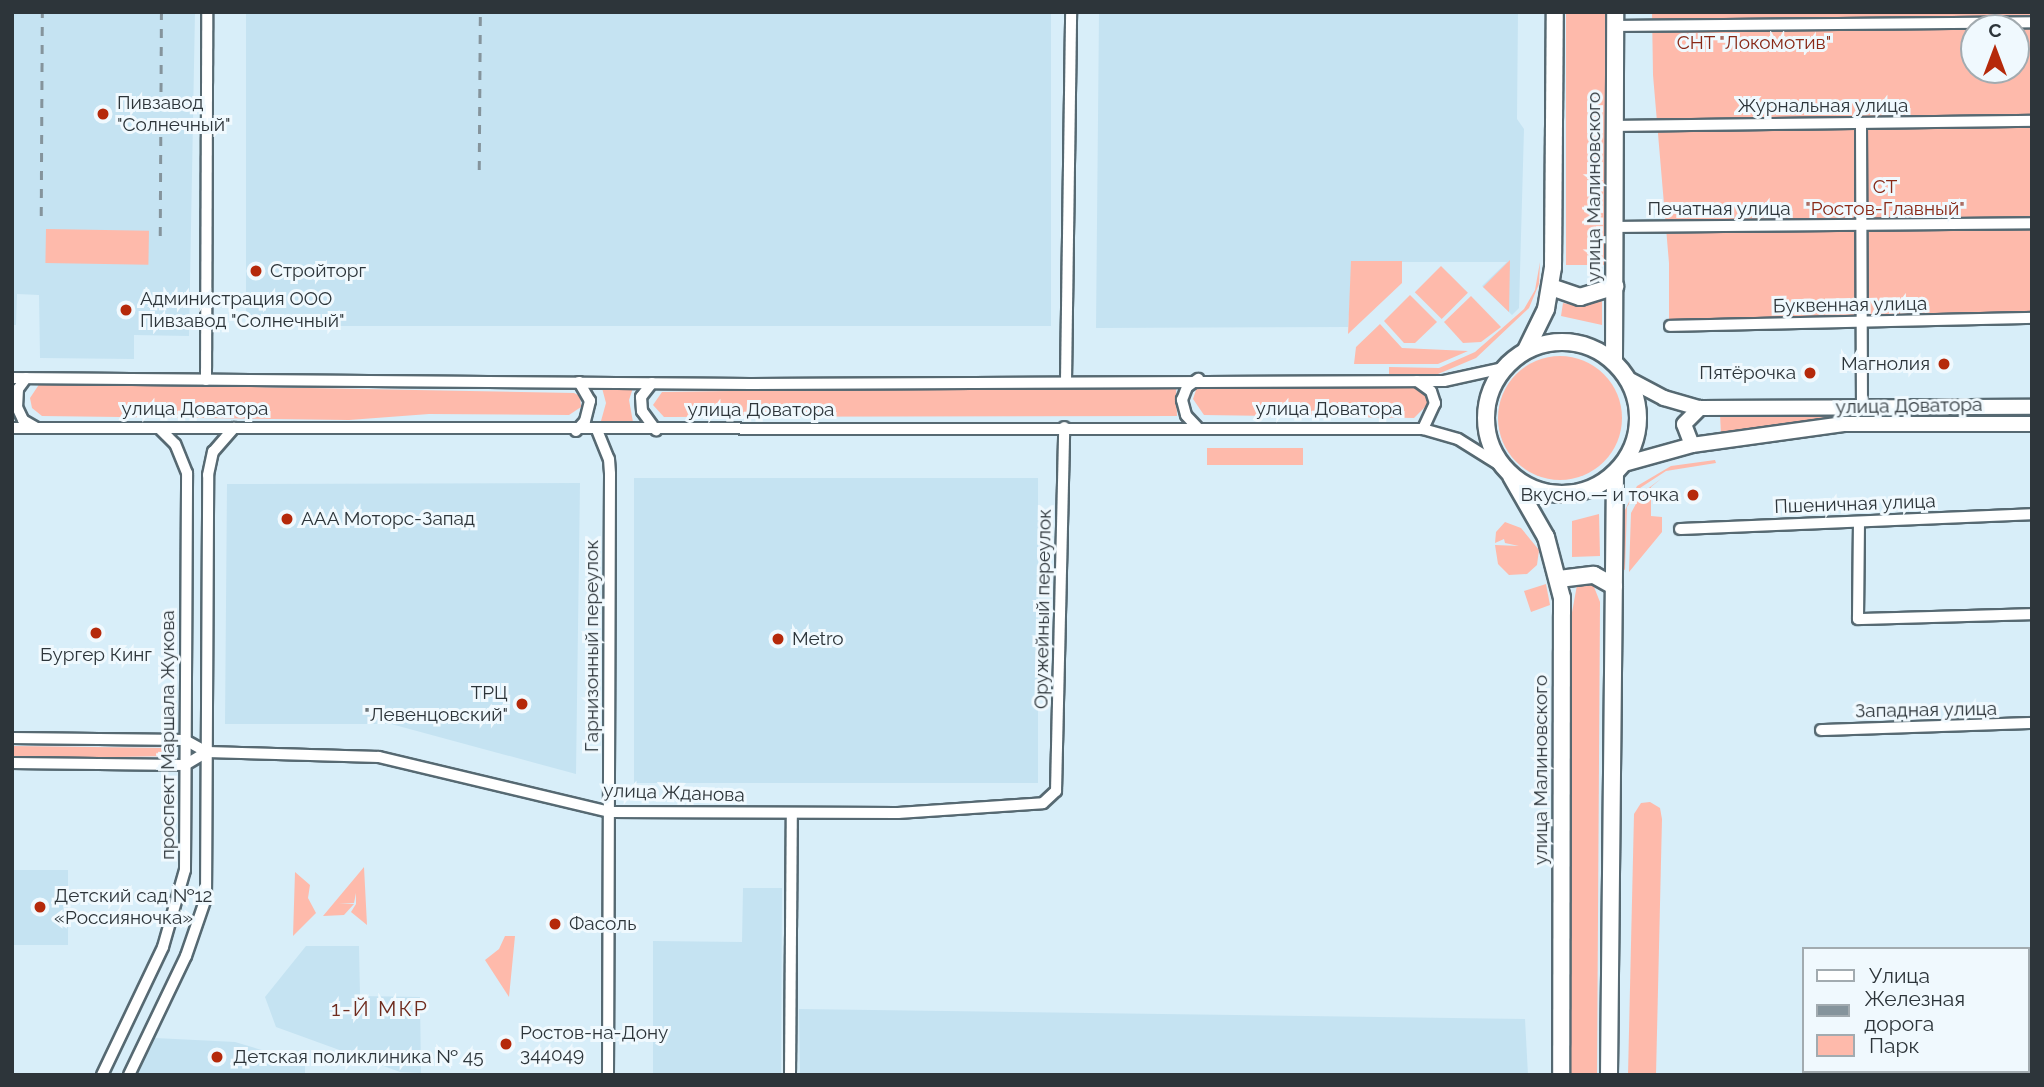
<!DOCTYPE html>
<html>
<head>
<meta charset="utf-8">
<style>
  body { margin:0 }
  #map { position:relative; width:2044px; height:1087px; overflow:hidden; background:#d8eef9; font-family:Raleway,sans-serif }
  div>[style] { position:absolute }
  .built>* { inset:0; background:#c5e3f2; transform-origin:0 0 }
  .green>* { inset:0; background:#febaab; transform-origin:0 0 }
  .round { border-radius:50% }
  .roads { filter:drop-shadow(2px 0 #566972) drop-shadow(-2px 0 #566972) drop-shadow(0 2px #566972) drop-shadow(0 -2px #566972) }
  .minor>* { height:10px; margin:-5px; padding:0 5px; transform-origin:5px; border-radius:5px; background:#fff }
  .major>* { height:14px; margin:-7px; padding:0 7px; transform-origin:7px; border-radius:7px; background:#fff }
  .highway>* { height:16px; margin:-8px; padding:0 8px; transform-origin:8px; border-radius:8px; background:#fff }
  .highway>.ring { margin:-8px; padding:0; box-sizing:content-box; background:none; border:16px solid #fff; border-radius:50% }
  .rail>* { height:2.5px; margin-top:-1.25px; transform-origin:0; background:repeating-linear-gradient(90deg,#85949c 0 9px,transparent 0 18px) }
  .dots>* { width:19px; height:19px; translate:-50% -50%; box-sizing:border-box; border:4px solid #f0f9fe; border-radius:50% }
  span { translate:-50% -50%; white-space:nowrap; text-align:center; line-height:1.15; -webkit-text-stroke:6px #f0f9fe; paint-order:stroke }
  .park-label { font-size:19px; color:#892917 }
  .poi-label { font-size:19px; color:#2d353a }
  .left { translate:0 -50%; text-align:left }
  .right { translate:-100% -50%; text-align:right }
  .street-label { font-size:19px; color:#2d353a }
  .neighbourhood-label { font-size:21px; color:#6f2b1d; letter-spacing:2px }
  .frame { position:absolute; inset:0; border:14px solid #2d353a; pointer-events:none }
  .legend { position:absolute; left:1802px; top:947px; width:228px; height:126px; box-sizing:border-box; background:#f0f9fe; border:2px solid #a2abb0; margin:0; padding:9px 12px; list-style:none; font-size:21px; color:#2d353a }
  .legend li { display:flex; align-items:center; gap:14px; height:35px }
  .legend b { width:35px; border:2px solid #a2abb0 }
  .north { position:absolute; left:1960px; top:14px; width:70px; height:70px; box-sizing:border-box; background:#f0f9fe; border:2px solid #a2abb0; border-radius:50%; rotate:0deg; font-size:19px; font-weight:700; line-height:28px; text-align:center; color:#2d353a }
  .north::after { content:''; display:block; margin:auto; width:24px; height:32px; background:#b5290a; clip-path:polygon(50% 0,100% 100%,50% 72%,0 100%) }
</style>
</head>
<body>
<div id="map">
  <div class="built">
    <i style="clip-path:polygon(12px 12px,195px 12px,189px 336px,134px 335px,134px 359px,40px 358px,39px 295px,17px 294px,16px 325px,12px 325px)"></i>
    <i style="left:246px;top:12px;width:805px;height:314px"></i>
    <i style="clip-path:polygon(1099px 12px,1518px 12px,1517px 119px,1524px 129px,1519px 308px,1512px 315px,1482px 286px,1507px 262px,1353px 262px,1348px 327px,1096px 328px)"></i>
    <i style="left:634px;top:478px;width:404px;height:305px"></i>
    <i style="clip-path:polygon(580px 483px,576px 774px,391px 724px,225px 724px,227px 484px)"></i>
    <i style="left:12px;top:870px;width:56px;height:75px"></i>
    <i style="clip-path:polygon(743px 888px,782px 888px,781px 1075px,653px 1075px,653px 941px,742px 942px)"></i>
    <i style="clip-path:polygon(306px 946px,359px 946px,360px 996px,420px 997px,421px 1073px,400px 1072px,276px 1027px,265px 997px)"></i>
    <i style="clip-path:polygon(799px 1009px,1525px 1019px,1528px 1075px,800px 1075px)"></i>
    <i style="clip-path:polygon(155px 1038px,235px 1042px,305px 1063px,305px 1075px,137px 1075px)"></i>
  </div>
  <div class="green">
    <i style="left:1566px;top:12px;width:40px;height:253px"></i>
    <i style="clip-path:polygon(evenodd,1652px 12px,2032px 12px,2032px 321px,1669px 329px,1669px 263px,1653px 75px,1652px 12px,1974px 28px,2016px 28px,2016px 70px,1974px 70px,1974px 28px)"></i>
    <i style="left:46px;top:229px;width:103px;height:34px;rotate:1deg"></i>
    <i style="clip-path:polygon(1510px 260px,1509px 312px,1483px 287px)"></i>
    <i style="clip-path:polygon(1351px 261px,1402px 261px,1402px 283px,1348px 334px)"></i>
    <i style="clip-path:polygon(1540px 262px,1539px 284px,1529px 308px,1476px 358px,1438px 374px,1389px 375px,1389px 367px,1439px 368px,1475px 352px,1524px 309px,1535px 290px)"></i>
    <i style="left:1441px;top:266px;width:38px;height:37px;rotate:45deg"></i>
    <i style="clip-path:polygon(1410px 295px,1437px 322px,1415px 343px,1404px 343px,1384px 321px)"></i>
    <i style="clip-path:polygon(1471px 296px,1501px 327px,1481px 342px,1463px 343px,1444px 322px)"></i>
    <i style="clip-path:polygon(1602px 301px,1602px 325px,1561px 316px,1563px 303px,1578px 306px)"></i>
    <i style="clip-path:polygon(1380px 324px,1402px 348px,1468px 351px,1438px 364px,1354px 364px,1356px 347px)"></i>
    <i class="round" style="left:1498px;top:356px;width:124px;height:124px"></i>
    <i style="clip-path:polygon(40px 383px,574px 393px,580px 396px,581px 407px,569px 415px,429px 414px,349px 420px,42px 416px,32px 408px,30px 398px)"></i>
    <i style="clip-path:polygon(1176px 385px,1177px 416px,664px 417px,653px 405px,662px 392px)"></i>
    <i style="clip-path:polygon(1204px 385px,1417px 387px,1425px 392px,1428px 404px,1414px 418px,1204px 415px,1193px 399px,1197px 387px)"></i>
    <i style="clip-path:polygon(602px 388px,633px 388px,629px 400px,633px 422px,601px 421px,606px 403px)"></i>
    <i style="clip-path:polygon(1720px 414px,1843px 414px,1843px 419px,1721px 434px)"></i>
    <i style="left:1207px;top:448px;width:96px;height:17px"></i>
    <i style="clip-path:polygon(1715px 460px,1716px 463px,1666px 471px,1640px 488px,1627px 507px,1625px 570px,1621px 568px,1623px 514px,1637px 486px,1671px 466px)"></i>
    <i style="clip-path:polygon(1662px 478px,1651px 487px,1651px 516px,1662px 517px,1662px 532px,1629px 572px,1631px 513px,1642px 493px)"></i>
    <i style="clip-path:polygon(1599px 514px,1600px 556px,1572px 557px,1572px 521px)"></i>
    <i style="clip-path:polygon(1505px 522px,1521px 528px,1539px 550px,1537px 565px,1527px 574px,1509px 575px,1498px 564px,1495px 545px,1519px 546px,1505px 543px,1504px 539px,1495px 543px,1496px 532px)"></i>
    <i style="clip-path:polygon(1592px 582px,1600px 602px,1597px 1075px,1568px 1075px,1571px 618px,1577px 585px)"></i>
    <i style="clip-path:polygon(1546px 584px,1550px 605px,1531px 612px,1524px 591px)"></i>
    <i style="clip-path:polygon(12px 746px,171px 748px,174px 752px,171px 756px,12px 759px)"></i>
    <i style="clip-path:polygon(1650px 802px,1660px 808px,1662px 819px,1656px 1075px,1628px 1075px,1634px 814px,1641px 803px)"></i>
    <i style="clip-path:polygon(364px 867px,367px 925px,351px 912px,356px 904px,356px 893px,354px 903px,339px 903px,354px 904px,344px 915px,323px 916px)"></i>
    <i style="clip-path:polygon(295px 872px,310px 885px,308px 898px,316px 913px,293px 936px)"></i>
    <i style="clip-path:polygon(505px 936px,515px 936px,509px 997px,485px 960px,499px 949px)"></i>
  </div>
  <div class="roads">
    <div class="minor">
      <i style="left:1615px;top:26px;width:417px;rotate:-0.5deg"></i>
      <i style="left:1861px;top:123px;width:284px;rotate:89.8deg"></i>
      <i style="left:1615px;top:126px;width:417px;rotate:-0.7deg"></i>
      <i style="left:1615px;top:227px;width:417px;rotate:-0.5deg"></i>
      <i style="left:1670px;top:326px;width:362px;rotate:-1.3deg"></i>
      <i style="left:12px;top:378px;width:739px;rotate:0.47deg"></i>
      <i style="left:751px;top:384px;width:693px;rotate:-0.25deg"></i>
      <i style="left:1444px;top:381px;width:60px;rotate:-12.4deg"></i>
      <i style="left:26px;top:378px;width:14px;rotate:126deg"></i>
      <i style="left:18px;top:389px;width:18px;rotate:93deg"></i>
      <i style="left:17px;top:407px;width:14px;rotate:65deg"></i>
      <i style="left:23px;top:420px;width:14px;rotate:30deg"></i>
      <i style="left:206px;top:380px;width:368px;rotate:-89.8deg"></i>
      <i style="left:1066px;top:380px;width:368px;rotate:-89.2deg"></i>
      <i style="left:1417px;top:381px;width:17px;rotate:36deg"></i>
      <i style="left:1431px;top:391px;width:13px;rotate:72deg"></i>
      <i style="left:1435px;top:403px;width:29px;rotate:115deg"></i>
      <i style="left:652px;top:383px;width:18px;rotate:128deg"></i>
      <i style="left:641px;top:397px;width:14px;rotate:86deg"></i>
      <i style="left:642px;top:411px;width:24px;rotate:54deg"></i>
      <i style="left:1197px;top:427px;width:16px;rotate:-133deg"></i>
      <i style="left:1186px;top:415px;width:16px;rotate:-105deg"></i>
      <i style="left:1182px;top:400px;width:14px;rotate:-69deg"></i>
      <i style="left:1187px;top:387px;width:14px;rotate:-36deg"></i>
      <i style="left:12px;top:428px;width:1411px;rotate:0.04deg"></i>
      <i style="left:1423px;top:429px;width:36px;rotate:16deg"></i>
      <i style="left:1458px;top:439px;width:51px;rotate:32.1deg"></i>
      <i style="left:597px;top:430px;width:31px;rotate:68deg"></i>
      <i style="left:609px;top:459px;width:15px;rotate:86deg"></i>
      <i style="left:610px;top:474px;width:601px;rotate:90.19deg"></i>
      <i style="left:576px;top:431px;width:13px;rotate:-48deg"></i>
      <i style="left:585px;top:421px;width:21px;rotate:-76deg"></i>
      <i style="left:590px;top:401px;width:22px;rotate:-120deg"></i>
      <i style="left:1859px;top:522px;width:97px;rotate:90.6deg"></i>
      <i style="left:1858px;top:619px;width:174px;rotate:-1.6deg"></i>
      <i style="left:1680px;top:529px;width:352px;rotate:-2.4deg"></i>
      <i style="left:1821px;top:730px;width:211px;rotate:-1.9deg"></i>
      <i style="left:12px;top:738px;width:173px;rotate:0.7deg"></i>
      <i style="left:185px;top:740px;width:25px;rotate:29deg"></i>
      <i style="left:207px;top:752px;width:172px;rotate:1.7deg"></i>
      <i style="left:379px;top:757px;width:237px;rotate:13.4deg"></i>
      <i style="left:610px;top:812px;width:288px;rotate:0.2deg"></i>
      <i style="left:898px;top:813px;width:145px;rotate:-3.9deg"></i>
      <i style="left:1043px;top:803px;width:18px;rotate:-43deg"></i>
      <i style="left:1056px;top:791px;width:364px;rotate:-88.7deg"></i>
      <i style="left:12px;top:763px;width:173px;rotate:0.7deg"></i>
      <i style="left:185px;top:765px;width:26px;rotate:-31deg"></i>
      <i style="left:102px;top:1075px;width:142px;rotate:-64.5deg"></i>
      <i style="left:163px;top:947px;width:80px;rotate:-74.1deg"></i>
      <i style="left:185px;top:870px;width:397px;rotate:-89.7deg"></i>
      <i style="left:187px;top:473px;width:31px;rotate:-112deg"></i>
      <i style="left:175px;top:444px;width:21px;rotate:-135deg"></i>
      <i style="left:129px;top:1075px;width:132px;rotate:-64.4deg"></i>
      <i style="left:186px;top:956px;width:61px;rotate:-71deg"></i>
      <i style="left:206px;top:898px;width:423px;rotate:-89.7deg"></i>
      <i style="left:208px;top:475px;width:24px;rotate:-78deg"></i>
      <i style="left:213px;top:452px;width:32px;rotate:-49deg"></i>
      <i style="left:790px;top:1075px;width:261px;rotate:-89.6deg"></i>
    </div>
    <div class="major">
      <i style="left:1628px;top:379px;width:41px;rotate:27.8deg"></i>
      <i style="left:1664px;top:398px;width:37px;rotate:16deg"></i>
      <i style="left:1700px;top:408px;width:332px;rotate:-0.2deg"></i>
      <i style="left:1692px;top:445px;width:22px;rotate:-111deg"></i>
      <i style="left:1684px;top:424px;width:23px;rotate:-45deg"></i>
      <i style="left:1624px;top:464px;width:71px;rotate:-15.6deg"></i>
      <i style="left:1692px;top:445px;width:153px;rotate:-7.9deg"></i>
      <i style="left:1844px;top:424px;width:188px"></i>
    </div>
    <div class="highway">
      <i style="left:1551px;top:287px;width:31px;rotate:19deg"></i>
      <i style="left:1580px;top:297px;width:37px;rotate:-17deg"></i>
      <i class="ring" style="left:1486px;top:342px;width:136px;height:136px"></i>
      <i style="left:1526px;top:350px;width:46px;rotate:-64deg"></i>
      <i style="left:1546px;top:309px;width:43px;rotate:-80.5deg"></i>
      <i style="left:1553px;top:267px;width:255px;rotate:-89.6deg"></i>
      <i style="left:1614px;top:362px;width:350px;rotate:-89.8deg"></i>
      <i style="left:1511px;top:476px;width:70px;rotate:60.2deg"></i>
      <i style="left:1546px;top:537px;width:63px;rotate:75.3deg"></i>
      <i style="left:1562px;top:598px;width:477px;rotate:90.1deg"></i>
      <i style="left:1559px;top:579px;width:35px;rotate:-7deg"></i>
      <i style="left:1594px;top:575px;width:23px;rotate:29deg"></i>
      <i style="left:1609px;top:1075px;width:601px;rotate:-89.43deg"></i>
    </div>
  </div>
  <div class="rail">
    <i style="left:479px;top:170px;width:158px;rotate:-89.6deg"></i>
    <i style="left:41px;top:216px;width:204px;rotate:-89.7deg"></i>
    <i style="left:160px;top:236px;width:224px;rotate:-89.7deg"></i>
  </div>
  <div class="dots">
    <i style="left:103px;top:114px;background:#b5290a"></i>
    <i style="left:256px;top:271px;background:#b5290a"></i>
    <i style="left:126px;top:310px;background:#b5290a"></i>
    <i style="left:1944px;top:364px;background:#b5290a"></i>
    <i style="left:1810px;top:373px;background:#b5290a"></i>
    <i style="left:1693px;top:495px;background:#b5290a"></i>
    <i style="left:287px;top:519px;background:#b5290a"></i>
    <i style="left:96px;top:633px;background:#b5290a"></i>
    <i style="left:778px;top:639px;background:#b5290a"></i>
    <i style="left:522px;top:704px;background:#b5290a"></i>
    <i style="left:40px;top:907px;background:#b5290a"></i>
    <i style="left:555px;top:924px;background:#b5290a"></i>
    <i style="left:506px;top:1044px;background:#b5290a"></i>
    <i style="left:217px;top:1057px;background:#b5290a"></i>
  </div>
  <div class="park-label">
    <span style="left:1754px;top:43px">СНТ "Локомотив"</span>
    <span style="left:1885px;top:198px">СТ<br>"Ростов-Главный"</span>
  </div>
  <div class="poi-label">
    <span class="left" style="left:117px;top:114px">Пивзавод<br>"Солнечный"</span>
    <span class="left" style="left:270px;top:271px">Стройторг</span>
    <span class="left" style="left:140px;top:310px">Администрация ООО<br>Пивзавод "Солнечный"</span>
    <span class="right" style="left:1930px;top:364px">Магнолия</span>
    <span class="right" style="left:1796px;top:373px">Пятёрочка</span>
    <span class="right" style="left:1679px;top:495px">Вкусно — и точка</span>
    <span class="left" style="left:301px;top:519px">ААА Моторс-Запад</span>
    <span class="left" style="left:792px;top:639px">Metro</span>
    <span style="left:96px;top:655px">Бургер Кинг</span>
    <span class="right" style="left:508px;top:704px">ТРЦ<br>"Левенцовский"</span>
    <span class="left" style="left:54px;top:907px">Детский сад №12<br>«Россияночка»</span>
    <span class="left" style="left:569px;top:924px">Фасоль</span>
    <span class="left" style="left:520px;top:1044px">Ростов-на-Дону<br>344049</span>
    <span class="left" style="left:233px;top:1057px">Детская поликлиника № 45</span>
  </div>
  <div class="street-label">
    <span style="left:1823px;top:106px">Журнальная улица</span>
    <span style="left:1594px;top:187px;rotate:-90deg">улица Малиновского</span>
    <span style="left:1719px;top:209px">Печатная улица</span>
    <span style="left:1850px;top:305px;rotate:-1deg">Буквенная улица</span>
    <span style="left:1909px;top:406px;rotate:-1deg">улица Доватора</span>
    <span style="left:195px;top:409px">улица Доватора</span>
    <span style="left:1329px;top:409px">улица Доватора</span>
    <span style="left:761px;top:410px">улица Доватора</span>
    <span style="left:1855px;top:504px;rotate:-2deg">Пшеничная улица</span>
    <span style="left:1043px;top:609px;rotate:-89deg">Оружейный переулок</span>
    <span style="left:592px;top:646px;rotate:-90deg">Гарнизонный переулок</span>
    <span style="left:1926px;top:710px;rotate:-1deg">Западная улица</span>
    <span style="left:168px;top:735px;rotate:-90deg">проспект Маршала Жукова</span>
    <span style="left:1541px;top:770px;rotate:-90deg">улица Малиновского</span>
    <span style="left:674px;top:793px;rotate:2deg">улица Жданова</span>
  </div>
  <div class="neighbourhood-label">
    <span style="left:380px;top:1009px">1-Й МКР</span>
  </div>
  <div class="frame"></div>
  <ul class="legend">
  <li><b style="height:9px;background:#fff"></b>Улица</li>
  <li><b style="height:9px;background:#85949c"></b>Железная дорога</li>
  <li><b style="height:19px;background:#febaab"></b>Парк</li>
  </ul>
  <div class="north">С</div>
</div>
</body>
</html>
